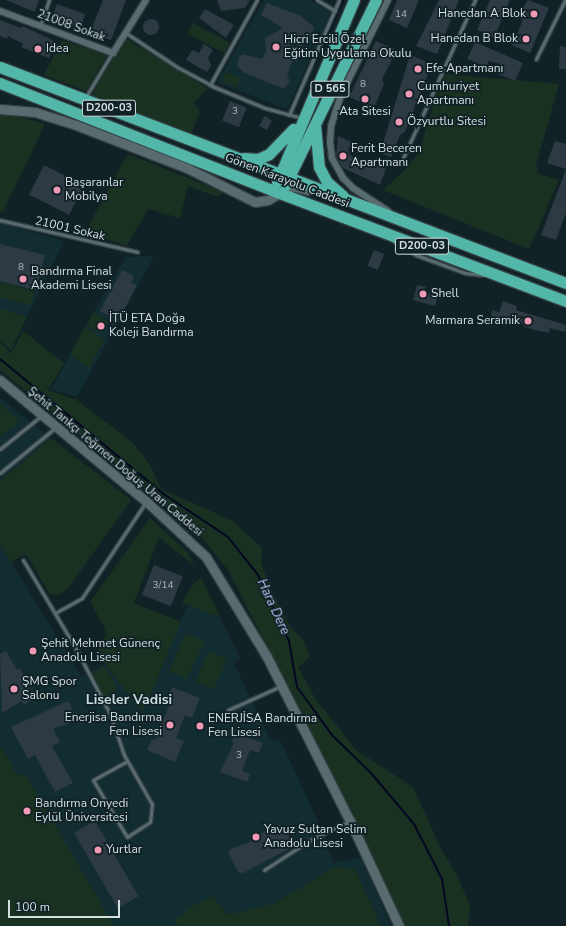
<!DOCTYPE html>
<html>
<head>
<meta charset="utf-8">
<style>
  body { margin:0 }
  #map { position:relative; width:566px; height:926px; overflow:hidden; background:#112226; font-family:"Nunito Sans",sans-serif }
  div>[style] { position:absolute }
  .built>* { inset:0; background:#122d32 }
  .green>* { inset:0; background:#193121; transform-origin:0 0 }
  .stream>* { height:2px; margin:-1px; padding:0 1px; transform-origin:1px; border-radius:1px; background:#040722 }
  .building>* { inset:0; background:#2d3943; transform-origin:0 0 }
  .round { border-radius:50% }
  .roads { filter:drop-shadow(1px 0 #333e42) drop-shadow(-1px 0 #333e42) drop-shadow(0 1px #333e42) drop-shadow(0 -1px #333e42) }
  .lane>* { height:3px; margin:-1.5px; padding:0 1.5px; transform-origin:1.5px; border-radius:1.5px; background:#586b6f }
  .street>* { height:6px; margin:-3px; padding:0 3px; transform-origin:3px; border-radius:3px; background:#586b6f }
  .secondary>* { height:9px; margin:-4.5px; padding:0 4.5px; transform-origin:4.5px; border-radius:4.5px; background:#586b6f }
  .highway>* { height:11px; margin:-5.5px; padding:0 5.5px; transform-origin:5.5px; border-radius:5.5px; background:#52b6a8 }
  .dots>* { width:11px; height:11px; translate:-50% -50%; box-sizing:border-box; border:2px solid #112226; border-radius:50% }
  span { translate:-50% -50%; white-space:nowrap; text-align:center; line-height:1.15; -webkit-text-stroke:3.5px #112226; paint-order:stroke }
  .number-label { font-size:10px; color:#abb6ba }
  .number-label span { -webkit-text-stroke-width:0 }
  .shield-label span { padding:1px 3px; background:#112226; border:1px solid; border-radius:3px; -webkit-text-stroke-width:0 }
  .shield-label { font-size:11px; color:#d5dfe2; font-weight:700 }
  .poi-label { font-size:12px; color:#d5dfe2 }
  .right { translate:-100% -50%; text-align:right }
  .left { translate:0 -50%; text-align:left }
  .street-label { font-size:12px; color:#d5dfe2 }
  .water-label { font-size:13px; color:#b7c7f6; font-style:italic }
  .quarter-label { font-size:14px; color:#c6dce1; font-weight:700 }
  .scale { position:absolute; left:8px; top:900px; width:112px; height:18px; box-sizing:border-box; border:2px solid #d5dfe2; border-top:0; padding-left:5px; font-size:12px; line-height:14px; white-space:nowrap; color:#d5dfe2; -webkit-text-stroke:3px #112226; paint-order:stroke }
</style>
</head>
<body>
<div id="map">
  <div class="built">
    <i style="clip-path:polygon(264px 0,309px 0,332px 12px,287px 109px,217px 82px)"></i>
    <i style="clip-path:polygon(0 223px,64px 241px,11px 350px,0 340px)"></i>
    <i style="clip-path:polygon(154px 256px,77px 397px,51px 389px,125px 257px)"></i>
    <i style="clip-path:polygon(0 398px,51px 438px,0 481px)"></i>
    <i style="clip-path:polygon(0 544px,81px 676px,105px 664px,143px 712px,188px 604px,220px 617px,240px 658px,234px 663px,248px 694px,270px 739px,281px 742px,323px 832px,333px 863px,361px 857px,391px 926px,0 926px)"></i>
  </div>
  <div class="green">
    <i style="left:193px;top:23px;width:42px;height:12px;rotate:28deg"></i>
    <i style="clip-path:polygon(125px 38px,207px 88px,194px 103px,200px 112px,191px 134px,91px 96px)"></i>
    <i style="clip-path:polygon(62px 40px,107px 55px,86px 91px,44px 75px)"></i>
    <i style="left:225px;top:72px;width:17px;height:10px;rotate:21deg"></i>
    <i style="clip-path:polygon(443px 74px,559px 84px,536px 165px,539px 174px,559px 180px,529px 249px,383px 190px,406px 169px,419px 152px)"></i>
    <i style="clip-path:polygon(10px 114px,45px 124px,3px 212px,0 211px,0 115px)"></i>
    <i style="clip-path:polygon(128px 154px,223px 192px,218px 197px,188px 186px,180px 218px,148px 209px,127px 246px,85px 232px)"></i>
    <i style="left:0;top:282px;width:36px;height:15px;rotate:14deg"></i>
    <i style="clip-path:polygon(0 308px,27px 317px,11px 350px,0 340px)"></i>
    <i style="left:93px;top:313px;width:18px;height:14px;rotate:29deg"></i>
    <i style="clip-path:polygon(85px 327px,104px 340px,89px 368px,70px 354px)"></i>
    <i style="clip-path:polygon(23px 331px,64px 363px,48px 390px,77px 400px,132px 442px,150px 465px,161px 489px,233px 521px,262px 548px,261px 562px,269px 586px,290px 626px,304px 641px,310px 657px,298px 667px,315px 698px,356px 750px,413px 787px,440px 847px,457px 875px,470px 906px,468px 926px,404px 926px,355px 817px,228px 570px,194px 528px,0 370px,0 342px,11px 353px)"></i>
    <i style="clip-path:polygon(0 404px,20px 421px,0 437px)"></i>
    <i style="clip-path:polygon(51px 438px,131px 500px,69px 587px,59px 595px,50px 594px,26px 554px,11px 562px,0 544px,0 481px)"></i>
    <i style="clip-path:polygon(150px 518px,188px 553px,195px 566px,159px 537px,134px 603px,181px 622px,143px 712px,105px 664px,95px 643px,106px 637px,105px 628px,90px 602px)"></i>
    <i style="clip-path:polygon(201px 578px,220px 617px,182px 603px,193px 584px)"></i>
    <i style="left:186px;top:633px;width:20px;height:42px;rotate:24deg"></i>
    <i style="left:209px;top:651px;width:20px;height:33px;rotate:24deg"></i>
    <i style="left:104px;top:666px;width:27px;height:15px;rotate:59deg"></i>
    <i style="clip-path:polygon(0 745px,17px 775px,26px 775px,114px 926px,0 926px)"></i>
    <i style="clip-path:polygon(334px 867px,355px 869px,381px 926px,178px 926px,174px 921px,192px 906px,212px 896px,228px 915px,276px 903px)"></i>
  </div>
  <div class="stream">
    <i style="left:314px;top:65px;width:71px;rotate:-66deg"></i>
    <i style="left:0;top:359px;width:214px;rotate:39.5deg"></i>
    <i style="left:165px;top:495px;width:76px;rotate:33.7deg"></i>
    <i style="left:228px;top:537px;width:48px;rotate:51.7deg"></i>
    <i style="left:258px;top:575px;width:73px;rotate:64.8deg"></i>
    <i style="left:289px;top:641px;width:47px;rotate:80.1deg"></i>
    <i style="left:297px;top:687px;width:59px;rotate:53.9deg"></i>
    <i style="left:332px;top:735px;width:54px;rotate:44.3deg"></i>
    <i style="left:371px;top:773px;width:67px;rotate:49.9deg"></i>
    <i style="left:414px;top:824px;width:62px;rotate:63deg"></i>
    <i style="left:442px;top:879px;width:48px;rotate:81.5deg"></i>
  </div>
  <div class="building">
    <i style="clip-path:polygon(6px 0,39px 0,35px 12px)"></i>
    <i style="clip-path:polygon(103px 0,126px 0,111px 40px,90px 33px)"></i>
    <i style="clip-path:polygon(217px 0,250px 0,245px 8px,221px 11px)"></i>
    <i style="clip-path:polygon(397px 0,419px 0,407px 28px,389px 20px)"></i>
    <i style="clip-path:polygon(439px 0,459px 0,437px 54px,416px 46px)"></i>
    <i style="clip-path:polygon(490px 0,510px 0,494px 38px,477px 30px)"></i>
    <i style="clip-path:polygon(528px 0,549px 8px,530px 53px,512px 45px,523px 20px,520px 19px,521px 11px)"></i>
    <i style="clip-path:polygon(267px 3px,301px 16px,314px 27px,312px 36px,305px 36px,297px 62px,293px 60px,287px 75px,290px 81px,284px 89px,245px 73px,237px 66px,239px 57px,243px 54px,262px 59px,266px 51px,265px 38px,283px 28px,261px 15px)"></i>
    <i style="left:57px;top:4px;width:30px;height:14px;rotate:20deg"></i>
    <i style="clip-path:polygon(205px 9px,234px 25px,226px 38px,199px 18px)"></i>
    <i class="round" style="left:143px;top:19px;width:16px;height:16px"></i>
    <i style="clip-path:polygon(0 20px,21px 28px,22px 26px,57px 42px,49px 58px,21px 47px,23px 44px,8px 36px,7px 39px,0 36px)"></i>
    <i style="clip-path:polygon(376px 41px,397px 50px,382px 79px,384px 84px,374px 108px,349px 97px)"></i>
    <i style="clip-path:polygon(475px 42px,523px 63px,515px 81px,496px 73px,500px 64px,489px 61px,486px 67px,467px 59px)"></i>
    <i style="clip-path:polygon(204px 44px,213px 50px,208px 58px,211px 65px,207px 72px,186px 60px,192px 50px,199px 53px)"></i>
    <i style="clip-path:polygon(560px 46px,566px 47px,566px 69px,559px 69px)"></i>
    <i style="clip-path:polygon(410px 55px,432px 64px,405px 132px,400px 135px,391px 157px,380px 153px)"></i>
    <i style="left:230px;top:101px;width:18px;height:21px;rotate:22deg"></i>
    <i style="clip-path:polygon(265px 116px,272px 121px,267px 130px,259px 126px)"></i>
    <i style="clip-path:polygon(338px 136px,352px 142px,348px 150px,351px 156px,386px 169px,380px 185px,343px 168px,336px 156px)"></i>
    <i style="clip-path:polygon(555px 141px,566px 144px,566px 213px,556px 240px,541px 235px,566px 169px,547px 163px)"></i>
    <i style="left:44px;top:165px;width:45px;height:33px;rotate:27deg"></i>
    <i style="clip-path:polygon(0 244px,45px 255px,36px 290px,0 281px)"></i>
    <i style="left:374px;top:250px;width:11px;height:17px;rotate:22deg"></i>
    <i style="clip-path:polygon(122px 270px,134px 276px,131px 282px,137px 285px,118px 321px,100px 311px)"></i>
    <i style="clip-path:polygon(417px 285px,426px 287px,424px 292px,438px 296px,435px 306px,413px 300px)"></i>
    <i style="clip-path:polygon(503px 301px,517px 306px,516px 310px,566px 325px,565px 332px,550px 328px,549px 333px,535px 330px,491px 316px,492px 310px,499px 312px)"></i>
    <i style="left:154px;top:565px;width:31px;height:32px;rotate:22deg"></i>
    <i style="clip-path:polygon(6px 651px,17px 670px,20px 668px,34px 699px,24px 705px,22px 701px,2px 713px,0 654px)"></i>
    <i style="clip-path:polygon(172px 687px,200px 698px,192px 718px,185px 715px,176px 738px,184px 741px,175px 762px,147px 750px,152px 739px,155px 740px,172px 699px,168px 697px)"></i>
    <i style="clip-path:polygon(68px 701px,78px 720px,53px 729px,60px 742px,52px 746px,73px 783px,55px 792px,35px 755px,28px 759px,11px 727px)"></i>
    <i style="clip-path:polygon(235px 733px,263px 743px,259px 753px,250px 750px,242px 771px,250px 774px,247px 782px,220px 772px,234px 743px,232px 742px)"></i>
    <i style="left:95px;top:821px;width:87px;height:24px;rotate:60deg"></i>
    <i style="clip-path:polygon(280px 824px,281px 827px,286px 825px,295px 844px,293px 847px,243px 873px,238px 872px,228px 853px,231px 849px,259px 838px,257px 835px)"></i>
  </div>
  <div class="roads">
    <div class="lane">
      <i style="left:317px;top:0;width:21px;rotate:31deg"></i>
      <i style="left:40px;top:26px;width:28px;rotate:-71deg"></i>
      <i style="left:126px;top:33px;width:61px;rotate:33.7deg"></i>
      <i style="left:177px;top:67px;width:40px;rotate:28deg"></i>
      <i style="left:212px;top:86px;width:57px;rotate:22.5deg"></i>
      <i style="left:265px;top:108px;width:38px;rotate:15deg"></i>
      <i style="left:536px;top:59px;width:66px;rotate:-63.8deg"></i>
      <i style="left:210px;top:85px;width:97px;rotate:-61.1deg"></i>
      <i style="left:85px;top:98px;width:52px;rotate:-59deg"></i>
      <i style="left:289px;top:115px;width:125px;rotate:-66.5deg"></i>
      <i style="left:403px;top:158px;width:174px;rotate:-65.5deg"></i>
      <i style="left:0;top:220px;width:141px;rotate:13.1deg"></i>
      <i style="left:392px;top:240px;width:28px;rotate:32deg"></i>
      <i style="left:416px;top:255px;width:52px;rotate:20.2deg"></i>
      <i style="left:465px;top:273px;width:19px;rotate:6deg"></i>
      <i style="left:0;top:449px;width:53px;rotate:-38.8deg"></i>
      <i style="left:0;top:473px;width:71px;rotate:-39.3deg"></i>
      <i style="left:23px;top:560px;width:101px;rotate:59.1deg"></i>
      <i style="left:75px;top:647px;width:76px;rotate:62.4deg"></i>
      <i style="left:110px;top:714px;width:43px;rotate:71.1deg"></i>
      <i style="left:124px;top:755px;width:56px;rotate:60.3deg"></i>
      <i style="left:152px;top:804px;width:18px;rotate:96deg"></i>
      <i style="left:150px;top:822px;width:27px;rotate:147deg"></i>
      <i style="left:127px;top:837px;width:66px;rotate:-120.8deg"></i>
      <i style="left:93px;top:780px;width:39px;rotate:-29deg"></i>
      <i style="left:55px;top:613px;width:31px;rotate:-29deg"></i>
      <i style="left:82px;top:598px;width:114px;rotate:-56.4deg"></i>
      <i style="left:228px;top:710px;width:58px;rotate:-24.4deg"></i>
      <i style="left:264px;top:870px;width:55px;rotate:-33.1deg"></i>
      <i style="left:310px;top:840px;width:42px;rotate:-25.3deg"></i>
    </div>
    <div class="street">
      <i style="left:0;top:11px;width:121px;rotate:20.4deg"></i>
      <i style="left:113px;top:53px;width:62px;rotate:-58.1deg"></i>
      <i style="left:388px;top:211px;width:42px;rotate:-146.7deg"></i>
      <i style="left:353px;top:188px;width:14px;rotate:-135deg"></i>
      <i style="left:343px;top:178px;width:23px;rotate:-119deg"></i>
      <i style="left:332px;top:158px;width:16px;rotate:-97deg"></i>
      <i style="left:330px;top:142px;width:16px;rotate:-86deg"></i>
      <i style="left:331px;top:126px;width:35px;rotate:-72deg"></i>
      <i style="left:342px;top:93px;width:104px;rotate:-63.7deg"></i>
    </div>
    <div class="secondary">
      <i style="left:0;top:109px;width:35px;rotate:5deg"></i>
      <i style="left:35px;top:112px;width:43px;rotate:17.6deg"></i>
      <i style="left:76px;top:125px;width:119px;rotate:21.2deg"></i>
      <i style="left:187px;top:168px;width:76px;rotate:26.6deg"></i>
      <i style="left:255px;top:202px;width:13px;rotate:-9deg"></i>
      <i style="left:268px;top:200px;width:27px;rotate:-31deg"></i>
      <i style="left:291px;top:186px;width:18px;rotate:13deg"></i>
      <i style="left:0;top:380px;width:190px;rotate:39.7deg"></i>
      <i style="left:146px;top:501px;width:82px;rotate:43deg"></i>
      <i style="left:206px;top:557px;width:117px;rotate:58.6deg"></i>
      <i style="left:267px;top:657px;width:184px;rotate:63.2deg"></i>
      <i style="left:350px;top:821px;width:116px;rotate:65deg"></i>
    </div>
    <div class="highway">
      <i style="left:0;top:67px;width:606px;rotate:20.89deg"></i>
      <i style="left:0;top:83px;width:298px;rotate:21.5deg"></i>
      <i style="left:277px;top:192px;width:309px;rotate:20.7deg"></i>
      <i style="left:315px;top:125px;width:42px;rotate:84.6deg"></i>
      <i style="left:319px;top:167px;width:17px;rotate:62deg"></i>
      <i style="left:327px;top:182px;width:21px;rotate:41deg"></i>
      <i style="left:244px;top:158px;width:14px;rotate:4deg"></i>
      <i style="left:258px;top:159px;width:12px;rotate:-24deg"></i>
      <i style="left:269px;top:154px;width:35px;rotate:-46deg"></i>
      <i style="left:277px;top:182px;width:198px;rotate:-67.1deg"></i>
      <i style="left:285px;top:185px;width:206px;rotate:-63.8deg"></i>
    </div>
  </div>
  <div class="dots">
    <i style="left:534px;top:14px;background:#f09ab6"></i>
    <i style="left:526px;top:39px;background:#f09ab6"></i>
    <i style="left:276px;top:47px;background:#f09ab6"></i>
    <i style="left:38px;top:49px;background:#f09ab6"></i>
    <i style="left:418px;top:69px;background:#f09ab6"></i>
    <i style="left:409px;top:94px;background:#f09ab6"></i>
    <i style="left:365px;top:99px;background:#f09ab6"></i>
    <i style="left:399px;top:122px;background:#f09ab6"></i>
    <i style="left:343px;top:156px;background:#f09ab6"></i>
    <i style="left:57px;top:190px;background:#f09ab6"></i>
    <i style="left:23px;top:279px;background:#f09ab6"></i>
    <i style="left:423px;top:294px;background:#f09ab6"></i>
    <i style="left:528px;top:321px;background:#f09ab6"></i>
    <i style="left:101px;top:326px;background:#f09ab6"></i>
    <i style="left:33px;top:651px;background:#f09ab6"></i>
    <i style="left:14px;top:689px;background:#f09ab6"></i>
    <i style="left:170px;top:725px;background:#f09ab6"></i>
    <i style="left:200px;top:726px;background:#f09ab6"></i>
    <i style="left:27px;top:811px;background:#f09ab6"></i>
    <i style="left:256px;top:837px;background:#f09ab6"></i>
    <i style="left:98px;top:850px;background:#f09ab6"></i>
  </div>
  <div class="number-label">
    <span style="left:401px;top:15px">14</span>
    <span style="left:363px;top:85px">8</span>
    <span style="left:235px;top:112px">3</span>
    <span style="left:21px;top:268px">8</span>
    <span style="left:163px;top:586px">3/14</span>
    <span style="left:239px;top:756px">3</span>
  </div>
  <div class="shield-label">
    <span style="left:330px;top:89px">D 565</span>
    <span style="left:109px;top:108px">D200-03</span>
    <span style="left:422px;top:246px">D200-03</span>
  </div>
  <div class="poi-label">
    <span class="right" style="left:526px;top:14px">Hanedan A Blok</span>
    <span class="right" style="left:518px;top:39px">Hanedan B Blok</span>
    <span class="left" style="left:284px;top:47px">Hicri Ercili Özel<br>Eğitim Uygulama Okulu</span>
    <span class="left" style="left:46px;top:49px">Idea</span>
    <span class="left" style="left:426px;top:69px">Efe Apartmanı</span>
    <span class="left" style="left:417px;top:94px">Cumhuriyet<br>Apartmanı</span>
    <span style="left:365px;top:112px">Ata Sitesi</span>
    <span class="left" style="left:407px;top:122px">Özyurtlu Sitesi</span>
    <span class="left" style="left:351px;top:156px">Ferit Beceren<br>Apartmanı</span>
    <span class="left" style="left:65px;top:190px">Başaranlar<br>Mobilya</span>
    <span class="left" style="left:31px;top:279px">Bandırma Final<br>Akademi Lisesi</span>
    <span class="left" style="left:431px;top:294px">Shell</span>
    <span class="left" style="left:109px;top:326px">İTÜ ETA Doğa<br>Koleji Bandırma</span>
    <span class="right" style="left:520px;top:321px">Marmara Seramik</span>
    <span class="left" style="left:41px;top:651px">Şehit Mehmet Günenç<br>Anadolu Lisesi</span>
    <span class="left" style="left:22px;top:689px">ŞMG Spor<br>Salonu</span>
    <span class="right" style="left:162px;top:725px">Enerjisa Bandırma<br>Fen Lisesi</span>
    <span class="left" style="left:208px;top:726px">ENERJİSA Bandırma<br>Fen Lisesi</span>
    <span class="left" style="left:35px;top:811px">Bandırma Onyedi<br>Eylül Üniversitesi</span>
    <span class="left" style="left:264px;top:837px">Yavuz Sultan Selim<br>Anadolu Lisesi</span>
    <span class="left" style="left:106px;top:850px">Yurtlar</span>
  </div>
  <div class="street-label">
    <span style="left:71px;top:26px;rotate:20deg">21008 Sokak</span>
    <span style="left:287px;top:181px;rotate:21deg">Gönen Karayolu Caddesi</span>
    <span style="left:70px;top:229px;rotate:13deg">21001 Sokak</span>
    <span style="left:115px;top:462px;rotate:40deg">Şehit Tankçı Teğmen Doğuş Uran Caddesi</span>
  </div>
  <div class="water-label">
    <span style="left:273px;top:607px;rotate:65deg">Hara Dere</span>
  </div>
  <div class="quarter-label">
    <span style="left:129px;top:700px">Liseler Vadisi</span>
  </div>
  <div class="scale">100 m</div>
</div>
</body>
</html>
